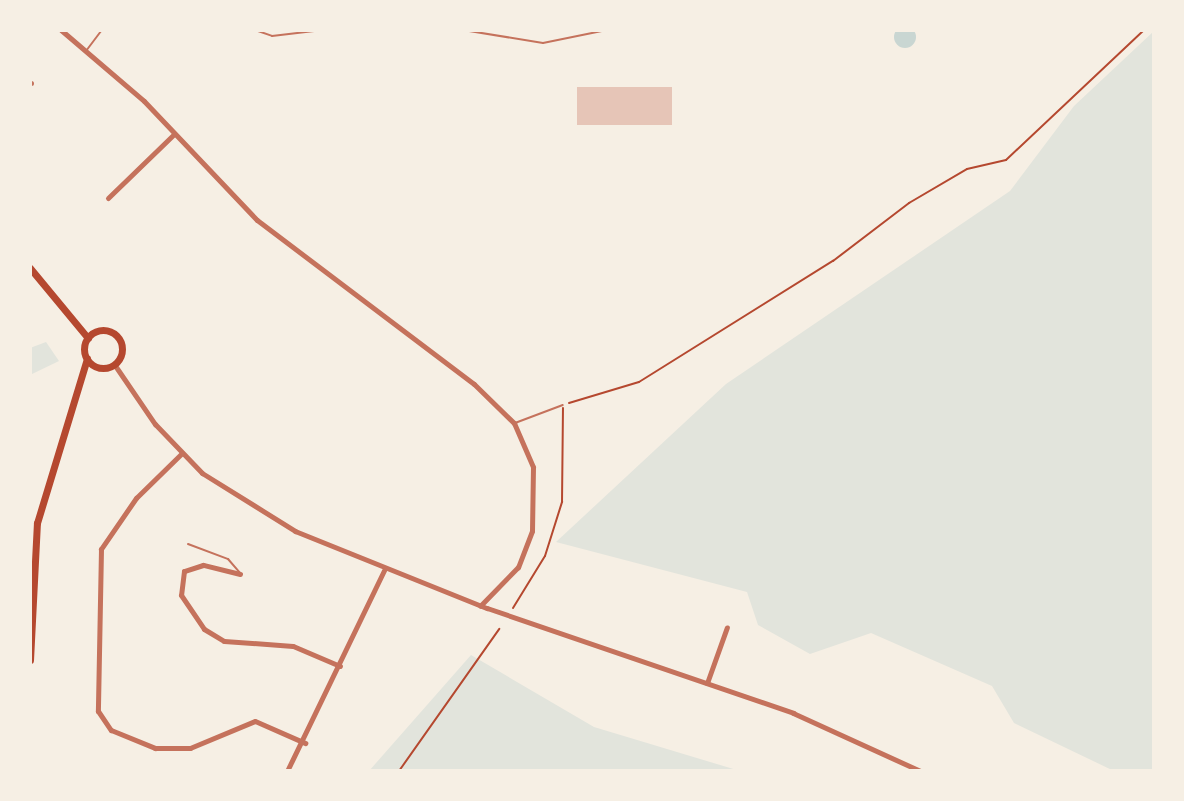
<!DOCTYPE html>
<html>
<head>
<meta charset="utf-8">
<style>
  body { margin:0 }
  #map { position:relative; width:1184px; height:801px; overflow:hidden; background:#f6efe4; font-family:"Space Grotesk",sans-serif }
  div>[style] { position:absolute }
  .green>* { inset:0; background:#e2e4dc }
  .water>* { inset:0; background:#c9d6d2 }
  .round { border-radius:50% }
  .building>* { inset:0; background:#e6c5b7; transform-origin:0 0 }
  .path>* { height:2px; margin:-1px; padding:0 1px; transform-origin:1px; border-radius:1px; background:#b5482f }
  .service>* { height:2px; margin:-1px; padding:0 1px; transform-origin:1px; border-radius:1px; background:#c5725c }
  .minor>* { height:5px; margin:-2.5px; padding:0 2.5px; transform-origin:2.5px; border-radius:2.5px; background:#c5725c }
  .secondary>* { height:7px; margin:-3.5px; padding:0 3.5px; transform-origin:3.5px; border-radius:3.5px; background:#b5482f }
  .secondary>.ring { margin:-3.5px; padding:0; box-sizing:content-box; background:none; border:7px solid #b5482f; border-radius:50% }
  span { translate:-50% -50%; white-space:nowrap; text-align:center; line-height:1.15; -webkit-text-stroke:7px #f6efe4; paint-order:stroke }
  .frame { position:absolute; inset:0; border:32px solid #f6efe4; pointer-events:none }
</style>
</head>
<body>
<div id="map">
  <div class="green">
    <i style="clip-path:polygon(1154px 31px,1154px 771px,1114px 771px,1014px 723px,992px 686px,871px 633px,810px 654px,758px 625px,747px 592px,556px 542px,726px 384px,1010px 191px,1074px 106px)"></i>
    <i style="clip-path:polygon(46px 342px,59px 361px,30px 375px,30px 348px)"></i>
    <i style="clip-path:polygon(471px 655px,594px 727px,740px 771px,369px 771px)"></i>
  </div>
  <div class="water">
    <i class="round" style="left:894px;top:26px;width:22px;height:22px"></i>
  </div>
  <div class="building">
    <i style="left:577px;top:87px;width:95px;height:38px"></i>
  </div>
  <div class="path">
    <i style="left:569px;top:403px;width:73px;rotate:-16.7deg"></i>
    <i style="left:639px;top:382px;width:229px;rotate:-32deg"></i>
    <i style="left:833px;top:261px;width:96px;rotate:-37.3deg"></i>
    <i style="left:909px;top:203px;width:67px;rotate:-30.4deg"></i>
    <i style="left:967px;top:169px;width:40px;rotate:-13deg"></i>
    <i style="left:1006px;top:160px;width:190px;rotate:-43.3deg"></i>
    <i style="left:513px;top:608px;width:61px;rotate:-58.4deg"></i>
    <i style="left:545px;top:556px;width:57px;rotate:-72.5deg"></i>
    <i style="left:562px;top:502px;width:94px;rotate:-89.4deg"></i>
    <i style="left:399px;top:771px;width:174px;rotate:-54.8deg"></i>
  </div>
  <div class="service">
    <i style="left:255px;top:30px;width:18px;rotate:19deg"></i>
    <i style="left:272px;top:36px;width:51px;rotate:-6.7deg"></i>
    <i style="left:359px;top:30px;width:48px"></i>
    <i style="left:463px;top:30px;width:81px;rotate:9.2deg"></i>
    <i style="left:543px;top:43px;width:65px;rotate:-11.5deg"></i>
    <i style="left:86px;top:51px;width:26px;rotate:-53deg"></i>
    <i style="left:515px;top:423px;width:51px;rotate:-20.6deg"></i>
    <i style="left:188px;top:544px;width:43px;rotate:20.6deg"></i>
    <i style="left:228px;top:559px;width:18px;rotate:49deg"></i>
  </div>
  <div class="minor">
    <i style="left:61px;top:30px;width:109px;rotate:40.5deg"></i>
    <i style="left:144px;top:101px;width:164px;rotate:46.5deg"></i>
    <i style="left:257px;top:220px;width:272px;rotate:37.1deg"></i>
    <i style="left:474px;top:384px;width:56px;rotate:44.3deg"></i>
    <i style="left:514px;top:423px;width:48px;rotate:66.6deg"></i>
    <i style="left:533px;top:467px;width:64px;rotate:90.9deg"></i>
    <i style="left:532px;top:531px;width:39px;rotate:111deg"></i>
    <i style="left:518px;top:567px;width:54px;rotate:134.3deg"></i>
    <i style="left:30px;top:83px;width:1px"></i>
    <i style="left:108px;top:198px;width:92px;rotate:-44.1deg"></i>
    <i style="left:114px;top:364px;width:73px;rotate:55.7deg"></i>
    <i style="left:155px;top:424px;width:68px;rotate:46.2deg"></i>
    <i style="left:202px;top:473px;width:110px;rotate:31.9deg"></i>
    <i style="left:295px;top:531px;width:207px;rotate:21.9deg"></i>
    <i style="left:487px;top:608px;width:324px;rotate:18.9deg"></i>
    <i style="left:793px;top:713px;width:140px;rotate:24.5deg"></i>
    <i style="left:182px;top:453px;width:64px;rotate:135.6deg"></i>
    <i style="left:136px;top:498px;width:62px;rotate:124.5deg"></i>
    <i style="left:101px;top:549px;width:162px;rotate:91.1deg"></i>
    <i style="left:98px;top:711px;width:23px;rotate:56deg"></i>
    <i style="left:111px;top:730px;width:48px;rotate:22.2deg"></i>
    <i style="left:155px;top:748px;width:35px"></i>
    <i style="left:190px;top:748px;width:70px;rotate:-22.6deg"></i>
    <i style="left:255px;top:721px;width:55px;rotate:23.7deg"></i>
    <i style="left:240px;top:574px;width:38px;rotate:-166deg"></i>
    <i style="left:203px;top:565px;width:20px;rotate:162deg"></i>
    <i style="left:184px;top:571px;width:24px;rotate:97deg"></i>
    <i style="left:181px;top:595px;width:41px;rotate:55.9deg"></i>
    <i style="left:204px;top:629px;width:23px;rotate:31deg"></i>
    <i style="left:224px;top:641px;width:69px;rotate:4.1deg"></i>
    <i style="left:293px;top:646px;width:51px;rotate:23.1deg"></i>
    <i style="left:707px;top:683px;width:59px;rotate:-70.3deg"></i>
    <i style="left:287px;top:771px;width:223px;rotate:-64.2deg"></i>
  </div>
  <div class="secondary">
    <i style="left:30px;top:268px;width:91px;rotate:50.4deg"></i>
    <i class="ring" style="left:84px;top:330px;width:31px;height:31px"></i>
    <i style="left:30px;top:660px;width:137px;rotate:-87.1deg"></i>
    <i style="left:37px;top:523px;width:172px;rotate:-73.1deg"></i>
  </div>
  <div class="frame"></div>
</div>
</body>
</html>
